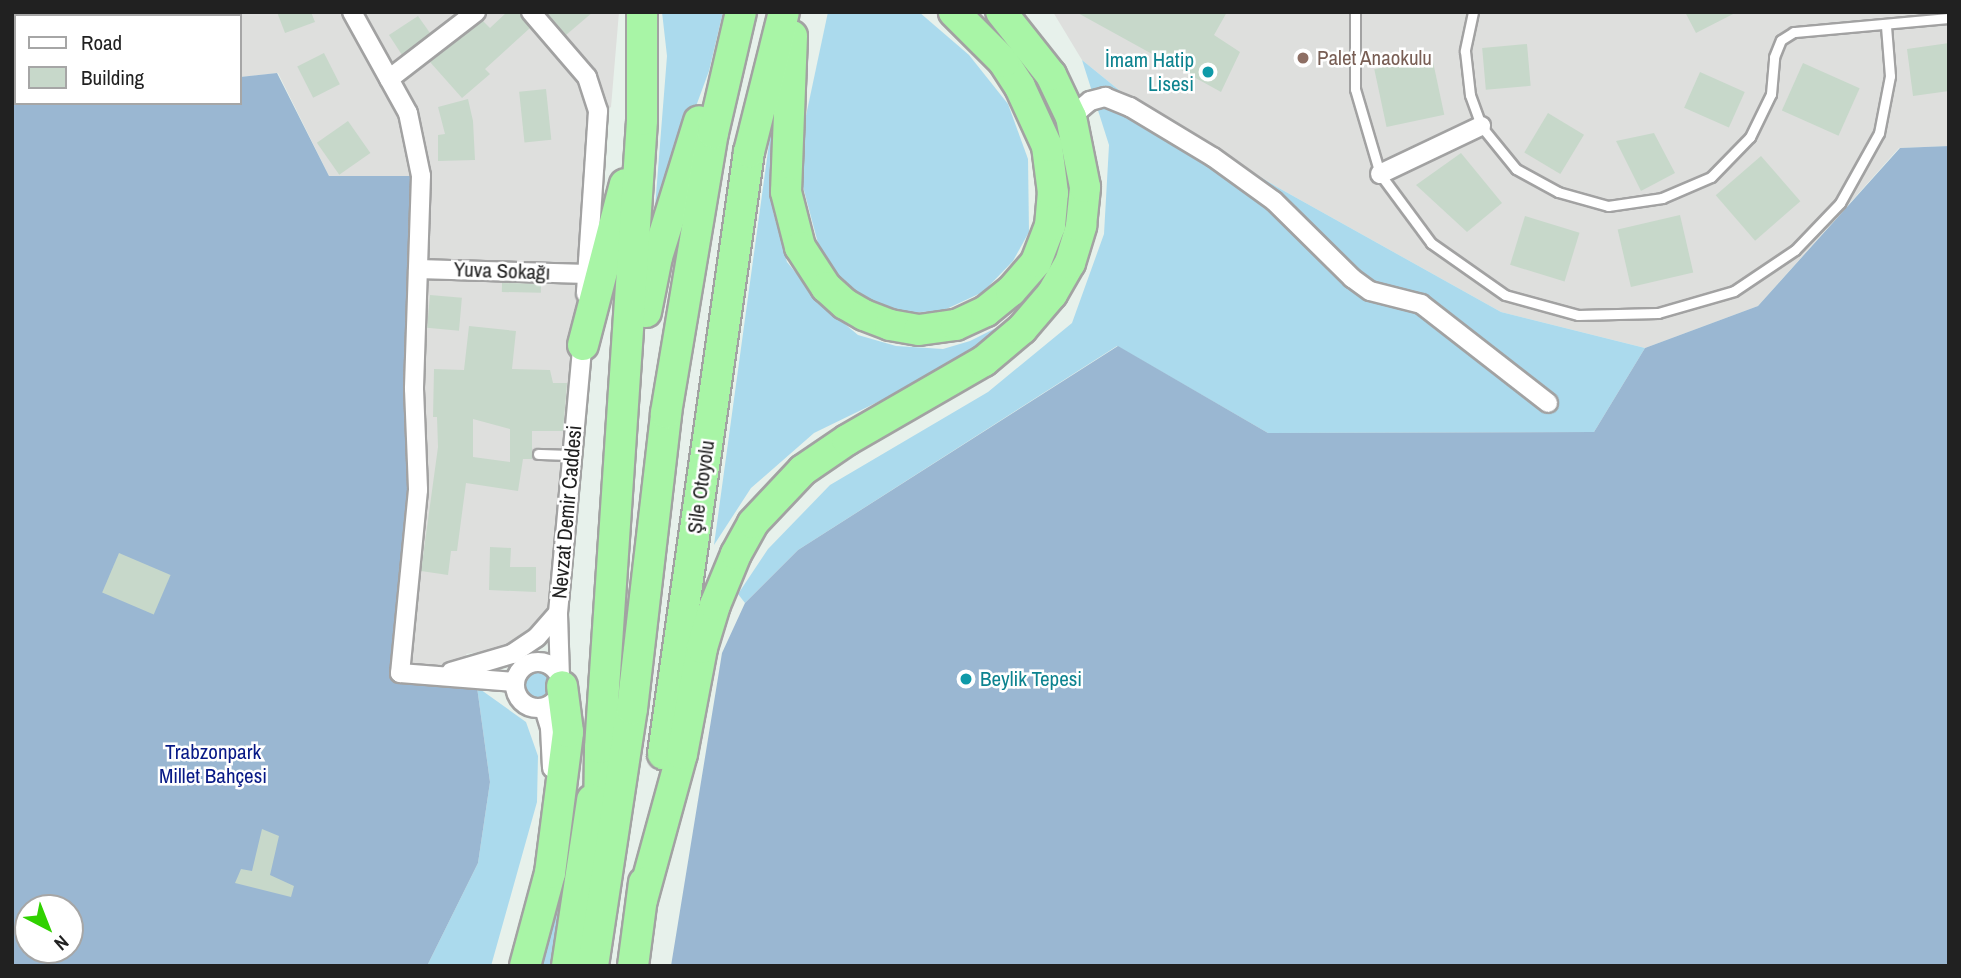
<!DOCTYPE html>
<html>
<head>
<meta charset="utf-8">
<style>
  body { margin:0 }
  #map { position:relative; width:1961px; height:978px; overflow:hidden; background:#e7f1eb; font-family:"Archivo Narrow",sans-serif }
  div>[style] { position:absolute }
  .residential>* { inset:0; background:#dedfdd }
  .grass>* { inset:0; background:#abdaed }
  .round { border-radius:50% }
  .forest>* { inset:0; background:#9ab7d2 }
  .building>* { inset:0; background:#c7d8ca; transform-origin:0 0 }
  .roads { filter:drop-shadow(2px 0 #a2a2a2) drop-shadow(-2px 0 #a2a2a2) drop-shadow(0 2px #a2a2a2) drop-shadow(0 -2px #a2a2a2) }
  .service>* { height:9px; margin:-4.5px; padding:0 4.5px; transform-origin:4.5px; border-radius:4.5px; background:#fff }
  .minor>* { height:18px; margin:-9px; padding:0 9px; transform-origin:9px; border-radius:9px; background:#fff }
  .minor>.ring { margin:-9px; padding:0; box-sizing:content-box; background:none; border:18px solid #fff; border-radius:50% }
  .trunk>* { height:30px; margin:-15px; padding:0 15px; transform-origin:15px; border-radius:15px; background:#a8f5a6 }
  .dots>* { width:19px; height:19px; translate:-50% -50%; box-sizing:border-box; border:4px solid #fff; border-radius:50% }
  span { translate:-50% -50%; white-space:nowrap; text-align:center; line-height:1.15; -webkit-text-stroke:5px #fff; paint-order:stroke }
  .education-label { font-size:21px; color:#785e54 }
  .left { translate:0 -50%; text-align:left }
  .culture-label { font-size:21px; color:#0d838f }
  .right { translate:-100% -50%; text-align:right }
  .street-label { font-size:21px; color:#212121 }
  .park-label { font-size:21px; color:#071986 }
  .frame { position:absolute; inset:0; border:14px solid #212121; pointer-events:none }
  .legend { position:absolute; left:14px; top:14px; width:228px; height:91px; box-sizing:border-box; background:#fff; border:2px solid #a6a6a6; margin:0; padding:9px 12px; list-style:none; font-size:21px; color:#212121 }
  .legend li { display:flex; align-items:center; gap:14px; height:35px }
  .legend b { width:35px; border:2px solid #a6a6a6 }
  .north { position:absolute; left:14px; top:894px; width:70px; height:70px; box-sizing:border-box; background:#fff; border:2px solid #a6a6a6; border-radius:50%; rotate:138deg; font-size:19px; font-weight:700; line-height:28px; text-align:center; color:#212121 }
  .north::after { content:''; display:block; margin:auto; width:24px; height:32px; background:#30d100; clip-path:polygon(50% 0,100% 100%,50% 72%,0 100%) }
</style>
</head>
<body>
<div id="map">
  <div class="residential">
    <i style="clip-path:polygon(12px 12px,619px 12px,611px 107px,589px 122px,576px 312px,547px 612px,506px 648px,466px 654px,477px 687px,393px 676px,329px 176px,278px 73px,240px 77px,240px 16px,16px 16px,16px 59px,12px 56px)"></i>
    <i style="clip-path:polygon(1053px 12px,1949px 12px,1949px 146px,1899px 148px,1758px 306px,1645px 348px,1501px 312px,1277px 187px,1130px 99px,1082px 60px)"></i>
  </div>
  <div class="grass">
    <i style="clip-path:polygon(662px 12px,723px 12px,709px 71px,654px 220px,667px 56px)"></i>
    <i style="clip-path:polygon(828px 12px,919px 12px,969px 55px,1008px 104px,1028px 159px,1029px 232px,1013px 261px,983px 292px,942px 311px,899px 313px,864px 301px,837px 277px,819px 247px,802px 183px,804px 125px)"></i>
    <i style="clip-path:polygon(1082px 60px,1130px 99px,1277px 187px,1501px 312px,1645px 348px,1594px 432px,1268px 433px,1117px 346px,798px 550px,745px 603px,738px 594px,768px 549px,830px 485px,988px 392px,1072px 323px,1104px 234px,1109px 145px)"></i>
    <i style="clip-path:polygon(772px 122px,773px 211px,787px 262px,822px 305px,858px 335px,896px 346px,943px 349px,970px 341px,1008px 322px,964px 360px,814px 433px,751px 488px,714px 545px)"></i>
    <i class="round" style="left:523px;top:670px;width:32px;height:32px"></i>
    <i style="clip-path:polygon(477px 687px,526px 722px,538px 756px,537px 802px,491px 966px,427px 966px,478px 863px,490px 782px)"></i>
    <i style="clip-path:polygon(571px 844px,557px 966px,534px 966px)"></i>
  </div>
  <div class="forest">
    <i style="clip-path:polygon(evenodd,12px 56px,16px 59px,16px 103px,240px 103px,240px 77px,277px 73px,329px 176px,412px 176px,412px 469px,393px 675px,477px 687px,490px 782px,478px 863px,427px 966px,12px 966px,12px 56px,28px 908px,70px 908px,70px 950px,28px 950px,28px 908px)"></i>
    <i style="clip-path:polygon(1949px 146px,1949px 966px,671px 966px,722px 653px,745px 603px,798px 550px,1118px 346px,1268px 433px,1594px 432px,1645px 348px,1758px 306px,1900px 148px)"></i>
  </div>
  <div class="building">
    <i style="clip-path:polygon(277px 12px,311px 12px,315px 22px,285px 33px)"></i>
    <i style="clip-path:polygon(507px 12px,520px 12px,530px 28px,485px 69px,490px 74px,462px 98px,430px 62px,483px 21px,490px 28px)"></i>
    <i style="clip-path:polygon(546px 12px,593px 12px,566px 35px)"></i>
    <i style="clip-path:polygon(1076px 12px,1227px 12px,1214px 35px,1240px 52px,1221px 92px)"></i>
    <i style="clip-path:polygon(1685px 12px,1737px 12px,1696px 33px)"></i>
    <i style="clip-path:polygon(418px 16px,430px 33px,402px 55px,389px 35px)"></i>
    <i style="clip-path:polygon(1949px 43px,1949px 91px,1913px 96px,1907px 49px)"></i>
    <i style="left:1527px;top:44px;width:42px;height:45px;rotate:85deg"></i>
    <i style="left:324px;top:53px;width:35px;height:30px;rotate:63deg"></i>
    <i style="left:1432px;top:57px;width:59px;height:59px;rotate:78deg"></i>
    <i style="left:1803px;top:63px;width:62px;height:52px;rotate:24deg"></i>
    <i style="left:1700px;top:72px;width:49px;height:39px;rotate:24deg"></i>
    <i style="left:546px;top:89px;width:51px;height:27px;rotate:84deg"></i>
    <i style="clip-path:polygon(468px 99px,473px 121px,475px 160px,438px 161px,438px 135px,445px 134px,438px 107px)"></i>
    <i style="left:1548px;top:113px;width:42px;height:46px;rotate:31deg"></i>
    <i style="left:348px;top:121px;width:39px;height:38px;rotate:55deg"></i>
    <i style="clip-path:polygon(1654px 133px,1675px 173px,1641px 191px,1616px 141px)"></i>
    <i style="clip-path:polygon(1461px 153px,1502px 203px,1467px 232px,1416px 185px)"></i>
    <i style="left:1761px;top:156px;width:60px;height:60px;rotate:49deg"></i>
    <i style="left:1680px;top:215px;width:59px;height:64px;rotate:77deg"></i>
    <i style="left:1525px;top:216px;width:57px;height:51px;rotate:17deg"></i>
    <i style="left:502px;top:283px;width:39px;height:9px;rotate:1deg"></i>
    <i style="left:430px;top:295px;width:32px;height:33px;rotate:5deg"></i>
    <i style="clip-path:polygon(evenodd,469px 326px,516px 331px,512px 369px,550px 370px,553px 383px,567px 383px,563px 431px,532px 431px,532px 459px,523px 459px,518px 491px,466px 483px,457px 551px,451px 551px,448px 575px,421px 571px,438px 447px,437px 417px,433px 417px,434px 369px,464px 370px,469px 326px,473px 419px,510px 429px,510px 462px,473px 457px,473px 419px)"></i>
    <i style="clip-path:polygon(490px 547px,511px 548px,510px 567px,536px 567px,536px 592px,489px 590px)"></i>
    <i style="left:119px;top:553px;width:56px;height:43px;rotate:23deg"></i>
    <i style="clip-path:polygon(262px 829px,279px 836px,270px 875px,294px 886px,291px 897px,235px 883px,241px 869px,252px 871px)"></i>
  </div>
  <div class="roads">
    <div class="service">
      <i style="left:1355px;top:12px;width:77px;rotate:90deg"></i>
      <i style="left:1355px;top:89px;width:89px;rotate:73.6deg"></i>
      <i style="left:1380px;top:174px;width:86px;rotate:53.5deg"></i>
      <i style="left:1431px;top:243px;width:90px;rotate:35.1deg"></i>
      <i style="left:1505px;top:295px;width:76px;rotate:15.3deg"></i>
      <i style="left:1578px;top:315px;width:80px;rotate:-1.4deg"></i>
      <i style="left:1658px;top:313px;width:79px;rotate:-16.1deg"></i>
      <i style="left:1734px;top:291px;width:73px;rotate:-33.9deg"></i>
      <i style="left:1795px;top:250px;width:65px;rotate:-46.2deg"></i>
      <i style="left:1840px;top:203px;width:80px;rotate:-60.9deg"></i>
      <i style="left:1879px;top:133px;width:58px;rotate:-79.1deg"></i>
      <i style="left:1890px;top:76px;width:50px;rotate:-94.6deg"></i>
      <i style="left:1473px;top:12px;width:40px;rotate:102deg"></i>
      <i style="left:1465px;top:51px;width:44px;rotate:83.5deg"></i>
      <i style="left:1470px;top:95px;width:33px;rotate:70deg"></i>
      <i style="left:1481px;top:126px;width:55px;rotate:50.9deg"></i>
      <i style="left:1516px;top:169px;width:48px;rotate:28.7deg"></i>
      <i style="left:1558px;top:192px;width:52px;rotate:15.6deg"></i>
      <i style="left:1608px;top:206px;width:55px;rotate:-8.4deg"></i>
      <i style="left:1662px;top:198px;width:53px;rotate:-23.2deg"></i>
      <i style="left:1711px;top:177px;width:56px;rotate:-45.7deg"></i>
      <i style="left:1750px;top:137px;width:48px;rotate:-64deg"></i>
      <i style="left:1771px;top:94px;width:37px;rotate:-85deg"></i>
      <i style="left:1774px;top:57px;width:18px;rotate:-68deg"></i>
      <i style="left:1781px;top:40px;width:15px;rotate:-32deg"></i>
      <i style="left:1794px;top:32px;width:156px;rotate:-5.2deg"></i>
      <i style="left:538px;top:454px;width:34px;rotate:2deg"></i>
    </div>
    <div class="minor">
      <i style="left:352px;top:12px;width:115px;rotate:61deg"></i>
      <i style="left:408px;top:113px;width:64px;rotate:78.3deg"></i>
      <i style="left:421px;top:176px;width:213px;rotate:91.9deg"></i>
      <i style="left:414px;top:389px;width:101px;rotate:87.7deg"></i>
      <i style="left:418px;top:490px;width:184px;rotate:95.6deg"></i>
      <i style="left:400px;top:673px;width:115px;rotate:4.5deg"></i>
      <i style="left:531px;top:12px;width:86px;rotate:49.3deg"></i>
      <i style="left:587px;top:77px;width:36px;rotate:72deg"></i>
      <i style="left:598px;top:111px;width:183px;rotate:93.8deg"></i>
      <i style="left:37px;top:16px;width:19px;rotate:-12deg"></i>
      <i style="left:12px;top:20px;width:4px"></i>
      <i style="left:389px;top:79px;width:110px;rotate:-37.6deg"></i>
      <i style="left:1071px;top:117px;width:25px;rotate:-40deg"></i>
      <i style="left:1090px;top:101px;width:16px;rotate:-15deg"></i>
      <i style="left:1105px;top:97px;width:27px;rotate:22deg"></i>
      <i style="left:1130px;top:107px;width:97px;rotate:31.1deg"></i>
      <i style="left:1213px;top:157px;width:75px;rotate:35.8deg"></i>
      <i style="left:1274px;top:201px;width:110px;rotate:44.6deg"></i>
      <i style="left:1352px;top:278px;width:22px;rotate:36deg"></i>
      <i style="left:1370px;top:291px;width:53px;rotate:14.3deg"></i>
      <i style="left:1421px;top:304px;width:161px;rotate:37.9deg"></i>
      <i style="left:1380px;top:174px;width:112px;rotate:-25.4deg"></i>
      <i style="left:418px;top:269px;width:169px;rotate:1.7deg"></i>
      <i class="ring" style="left:515px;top:662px;width:28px;height:28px"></i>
      <i style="left:451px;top:672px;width:64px;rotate:-16.4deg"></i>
      <i style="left:512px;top:654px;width:30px;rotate:-34deg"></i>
      <i style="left:537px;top:637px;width:32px;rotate:-49deg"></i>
      <i style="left:560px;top:678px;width:65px;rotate:-91.8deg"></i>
      <i style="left:558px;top:613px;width:278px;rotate:-84.8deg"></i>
      <i style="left:544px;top:708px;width:21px;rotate:73deg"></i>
      <i style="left:550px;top:728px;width:40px;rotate:87.1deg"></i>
    </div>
    <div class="trunk">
      <i style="left:792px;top:36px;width:156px;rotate:92.2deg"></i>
      <i style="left:786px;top:192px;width:57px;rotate:75.7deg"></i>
      <i style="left:800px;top:247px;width:48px;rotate:57deg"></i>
      <i style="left:826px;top:287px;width:25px;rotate:42deg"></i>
      <i style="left:845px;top:304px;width:22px;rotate:30deg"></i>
      <i style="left:864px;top:315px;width:28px;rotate:21deg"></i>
      <i style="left:890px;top:325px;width:29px;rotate:10deg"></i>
      <i style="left:919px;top:330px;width:37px;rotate:-8deg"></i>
      <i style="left:956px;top:325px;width:33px;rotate:-25deg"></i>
      <i style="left:986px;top:311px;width:32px;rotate:-39deg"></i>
      <i style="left:1011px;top:291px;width:38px;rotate:-49deg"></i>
      <i style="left:1036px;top:262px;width:39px;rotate:-69deg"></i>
      <i style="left:1050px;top:226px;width:33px;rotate:-85deg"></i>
      <i style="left:1053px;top:193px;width:47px;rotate:-97.3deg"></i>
      <i style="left:1047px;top:146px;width:65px;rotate:-114.6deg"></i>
      <i style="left:1020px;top:87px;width:30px;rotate:-123deg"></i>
      <i style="left:1004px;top:62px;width:71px;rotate:-135deg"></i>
      <i style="left:646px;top:312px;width:56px;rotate:-78.7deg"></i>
      <i style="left:657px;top:257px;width:142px;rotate:-72.8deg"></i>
      <i style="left:583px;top:345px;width:166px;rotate:-75.4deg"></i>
      <i style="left:663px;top:754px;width:608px;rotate:-81.87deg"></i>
      <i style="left:749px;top:152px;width:144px;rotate:-76deg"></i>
      <i style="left:599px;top:822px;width:74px;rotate:-89.2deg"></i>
      <i style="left:600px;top:748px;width:629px;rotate:-86.17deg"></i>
      <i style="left:642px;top:120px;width:108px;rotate:-90deg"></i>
      <i style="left:642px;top:900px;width:151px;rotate:-74.7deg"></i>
      <i style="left:682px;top:754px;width:108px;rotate:-79.3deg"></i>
      <i style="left:702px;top:648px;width:45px;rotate:-73.2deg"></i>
      <i style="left:715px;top:605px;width:55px;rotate:-67.6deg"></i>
      <i style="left:736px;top:554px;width:35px;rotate:-61deg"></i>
      <i style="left:753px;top:523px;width:73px;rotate:-46.7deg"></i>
      <i style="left:803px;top:470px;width:53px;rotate:-34.3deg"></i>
      <i style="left:847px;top:440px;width:158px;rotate:-30deg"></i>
      <i style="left:984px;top:361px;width:50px;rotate:-40.1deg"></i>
      <i style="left:1022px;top:329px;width:46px;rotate:-49.4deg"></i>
      <i style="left:1052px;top:294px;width:36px;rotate:-60deg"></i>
      <i style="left:1070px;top:263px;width:39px;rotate:-73deg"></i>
      <i style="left:1081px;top:226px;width:39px;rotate:-84deg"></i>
      <i style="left:1085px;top:187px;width:71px;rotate:-101.3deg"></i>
      <i style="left:1071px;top:117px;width:47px;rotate:-115.5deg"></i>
      <i style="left:1051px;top:75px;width:80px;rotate:-128.4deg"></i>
      <i style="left:525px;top:966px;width:96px;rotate:-75deg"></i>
      <i style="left:550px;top:873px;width:142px;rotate:-82.7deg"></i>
      <i style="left:568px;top:732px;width:46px;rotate:-97.4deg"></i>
      <i style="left:567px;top:966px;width:168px;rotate:-81.4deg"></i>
      <i style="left:593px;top:966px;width:260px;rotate:-81.4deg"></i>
      <i style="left:632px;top:709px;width:298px;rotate:-83.4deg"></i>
      <i style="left:666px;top:413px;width:284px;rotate:-80.5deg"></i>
      <i style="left:713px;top:133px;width:124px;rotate:-77deg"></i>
      <i style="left:633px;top:966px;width:84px;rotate:-82.5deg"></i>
    </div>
  </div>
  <div class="dots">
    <i style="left:1303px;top:58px;background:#8d6e63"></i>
    <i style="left:1208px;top:72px;background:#0f9aa8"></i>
    <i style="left:966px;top:679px;background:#0f9aa8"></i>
  </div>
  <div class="education-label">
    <span class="left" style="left:1317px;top:58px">Palet Anaokulu</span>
  </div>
  <div class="culture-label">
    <span class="right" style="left:1194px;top:72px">İmam Hatip<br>Lisesi</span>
    <span class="left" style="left:980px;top:679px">Beylik Tepesi</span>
  </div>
  <div class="street-label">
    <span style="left:502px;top:271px;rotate:2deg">Yuva Sokağı</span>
    <span style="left:701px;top:487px;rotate:-82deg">Şile Otoyolu</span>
    <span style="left:567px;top:512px;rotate:-85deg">Nevzat Demir Caddesi</span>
  </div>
  <div class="park-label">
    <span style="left:213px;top:764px">Trabzonpark<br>Millet Bahçesi</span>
  </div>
  <div class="frame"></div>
  <ul class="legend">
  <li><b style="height:9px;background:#fff"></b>Road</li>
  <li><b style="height:19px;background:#c7d8ca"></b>Building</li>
  </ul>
  <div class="north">N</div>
</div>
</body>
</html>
